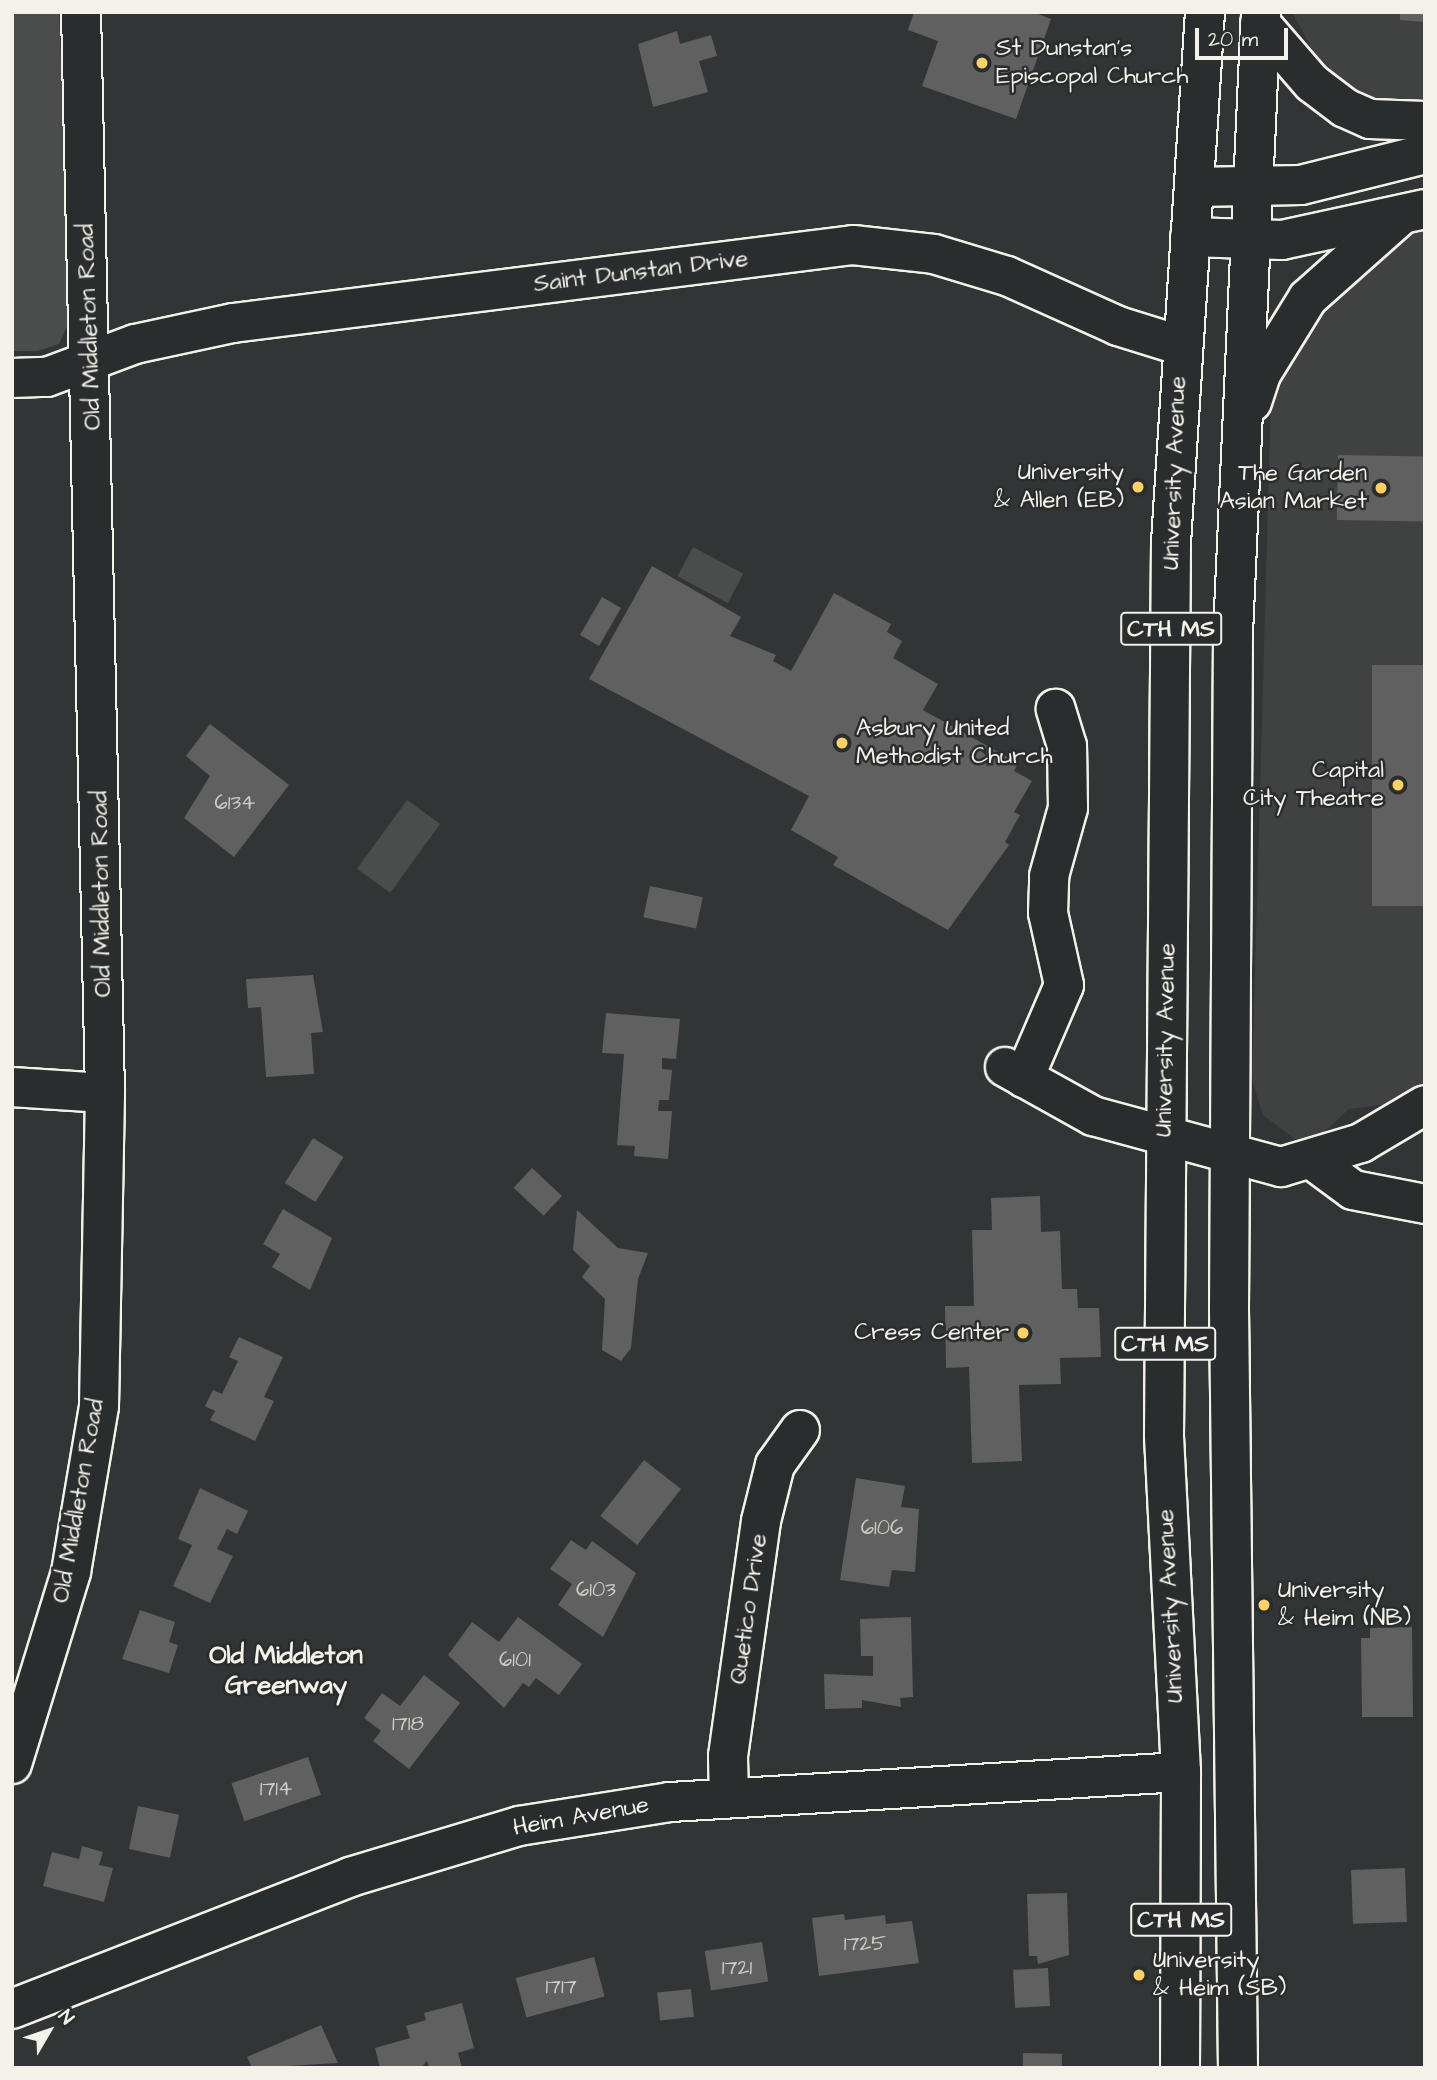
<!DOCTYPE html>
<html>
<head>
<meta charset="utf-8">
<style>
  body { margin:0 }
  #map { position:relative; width:1437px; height:2080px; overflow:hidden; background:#323535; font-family:"Architects Daughter",sans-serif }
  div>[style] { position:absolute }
  .built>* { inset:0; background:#404242 }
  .green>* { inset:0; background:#4b4d4c; transform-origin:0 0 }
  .building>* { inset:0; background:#5f605f; transform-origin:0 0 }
  .roads { filter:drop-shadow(2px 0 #f4f1e8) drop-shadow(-2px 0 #f4f1e8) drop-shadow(0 2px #f4f1e8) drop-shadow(0 -2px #f4f1e8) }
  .minor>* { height:38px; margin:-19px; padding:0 19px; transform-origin:19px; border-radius:19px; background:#2a2d2e }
  .major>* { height:38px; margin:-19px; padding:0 19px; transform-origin:19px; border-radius:19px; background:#2a2d2e }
  .dots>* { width:19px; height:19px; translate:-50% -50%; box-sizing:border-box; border:4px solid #2a2d2e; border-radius:50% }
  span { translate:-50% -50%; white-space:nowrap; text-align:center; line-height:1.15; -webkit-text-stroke:5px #2a2d2e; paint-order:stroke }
  .number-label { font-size:21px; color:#cfcdc6 }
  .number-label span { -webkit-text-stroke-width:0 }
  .shield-label span { padding:2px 5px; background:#2a2d2e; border:2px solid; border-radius:5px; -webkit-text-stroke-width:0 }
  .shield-label { font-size:23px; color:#f4f1e8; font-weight:700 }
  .poi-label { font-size:24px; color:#f4f1e8 }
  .left { translate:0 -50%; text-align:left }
  .right { translate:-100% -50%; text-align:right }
  .street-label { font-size:24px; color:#f4f1e8 }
  .neighbourhood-label { font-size:26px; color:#f4f1e8; font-weight:700 }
  .frame { position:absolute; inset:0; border:14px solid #f4f1e8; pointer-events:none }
  .north { position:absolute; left:14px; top:1996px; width:70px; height:70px; -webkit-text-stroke:5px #2a2d2e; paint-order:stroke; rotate:51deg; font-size:19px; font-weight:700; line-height:28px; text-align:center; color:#f4f1e8 }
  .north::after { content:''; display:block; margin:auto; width:24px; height:32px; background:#f4f1e8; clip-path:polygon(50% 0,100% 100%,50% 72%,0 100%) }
  .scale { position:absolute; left:1195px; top:28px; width:93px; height:32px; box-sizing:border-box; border:4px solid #f4f1e8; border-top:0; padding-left:9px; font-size:21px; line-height:24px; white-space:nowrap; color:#f4f1e8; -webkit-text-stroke:5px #2a2d2e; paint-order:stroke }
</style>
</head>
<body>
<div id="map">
  <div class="built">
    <i style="clip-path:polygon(1292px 12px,1425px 12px,1425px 107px,1359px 94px,1322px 67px)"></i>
    <i style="clip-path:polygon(1425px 222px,1425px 1082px,1387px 1104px,1349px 1109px,1321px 1135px,1295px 1139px,1263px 1115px,1252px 1080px,1272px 360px,1308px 298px)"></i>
  </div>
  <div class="green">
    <i style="clip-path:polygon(12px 12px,59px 12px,71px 318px,59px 344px,38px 351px,12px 351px)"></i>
    <i style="left:693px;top:547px;width:57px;height:33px;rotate:28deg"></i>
    <i style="left:407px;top:800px;width:41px;height:85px;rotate:36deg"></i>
  </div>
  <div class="building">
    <i style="clip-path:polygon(914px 12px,1033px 12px,1051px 19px,1016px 119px,922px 86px,938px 41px,908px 30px)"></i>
    <i style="clip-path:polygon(1400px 12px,1425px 12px,1425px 22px,1400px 20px)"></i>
    <i style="clip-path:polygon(677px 31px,680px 44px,711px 35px,717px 56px,699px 61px,708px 92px,653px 107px,638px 44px)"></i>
    <i style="left:1338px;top:455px;width:87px;height:65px;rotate:1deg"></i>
    <i style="clip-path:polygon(652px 566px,741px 617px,730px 636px,776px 655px,773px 661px,791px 671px,834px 593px,891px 624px,887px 632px,902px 641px,893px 658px,938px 684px,923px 710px,1018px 763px,1014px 771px,1032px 781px,1014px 812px,1020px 815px,1005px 842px,1009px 845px,948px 930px,833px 865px,838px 857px,791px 830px,809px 796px,589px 679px)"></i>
    <i style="left:602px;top:597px;width:22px;height:44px;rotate:30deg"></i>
    <i style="left:1372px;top:665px;width:53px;height:241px"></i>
    <i style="clip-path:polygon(210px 724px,289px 785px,234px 857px,184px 818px,210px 776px,186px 756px)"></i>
    <i style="left:650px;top:886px;width:54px;height:32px;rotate:12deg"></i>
    <i style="clip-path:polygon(313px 975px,323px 1032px,311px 1033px,314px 1074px,266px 1077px,261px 1007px,248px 1008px,246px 979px)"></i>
    <i style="clip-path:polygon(606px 1013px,680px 1019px,676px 1059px,662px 1058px,662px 1069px,672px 1070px,669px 1100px,659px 1100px,658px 1111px,672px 1111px,668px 1159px,634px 1156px,635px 1146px,617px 1145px,624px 1054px,602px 1053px)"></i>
    <i style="left:313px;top:1138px;width:36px;height:53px;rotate:32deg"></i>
    <i style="left:532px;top:1168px;width:41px;height:27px;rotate:43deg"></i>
    <i style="clip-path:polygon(1040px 1196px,1041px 1232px,1060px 1231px,1062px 1289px,1077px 1289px,1078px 1308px,1099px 1308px,1101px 1357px,1060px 1358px,1061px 1384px,1019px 1385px,1022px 1461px,972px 1463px,969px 1367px,946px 1368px,945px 1306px,974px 1306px,972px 1230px,992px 1230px,991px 1198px)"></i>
    <i style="clip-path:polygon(283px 1209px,332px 1238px,310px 1290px,272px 1267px,280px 1254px,263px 1244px)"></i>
    <i style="clip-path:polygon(577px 1210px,618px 1248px,648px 1253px,638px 1279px,631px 1348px,621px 1361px,602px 1350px,605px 1299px,582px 1277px,590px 1266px,573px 1250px)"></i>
    <i style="clip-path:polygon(239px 1337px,283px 1357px,264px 1397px,274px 1401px,255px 1441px,210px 1420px,215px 1411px,205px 1406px,213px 1390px,222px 1394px,238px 1361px,229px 1357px)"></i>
    <i style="left:644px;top:1460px;width:47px;height:71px;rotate:38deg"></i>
    <i style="clip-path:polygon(856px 1478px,905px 1486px,901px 1507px,919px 1509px,915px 1572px,892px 1570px,889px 1587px,840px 1580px)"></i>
    <i style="clip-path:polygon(200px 1488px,248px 1511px,237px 1534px,227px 1529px,217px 1549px,233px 1556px,210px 1603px,173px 1586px,192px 1545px,178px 1539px)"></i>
    <i style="clip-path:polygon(571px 1540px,586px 1550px,592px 1541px,636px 1573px,603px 1637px,558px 1605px,572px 1584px,550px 1569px)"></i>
    <i style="clip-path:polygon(140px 1610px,175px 1622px,169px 1642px,178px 1645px,169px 1673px,122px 1659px)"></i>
    <i style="clip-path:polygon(518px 1617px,582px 1664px,559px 1695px,536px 1678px,529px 1687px,523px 1683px,504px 1708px,448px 1655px,472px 1622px,499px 1642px)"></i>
    <i style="clip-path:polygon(911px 1617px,913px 1697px,900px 1698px,901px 1707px,862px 1700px,862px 1708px,825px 1709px,824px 1674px,873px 1676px,873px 1656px,861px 1656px,860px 1619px)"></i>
    <i style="clip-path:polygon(1412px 1627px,1413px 1717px,1362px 1717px,1361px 1638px,1370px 1638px,1370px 1628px)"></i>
    <i style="clip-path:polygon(424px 1675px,460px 1703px,409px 1769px,373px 1741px,381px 1731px,364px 1718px,382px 1693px,400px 1706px)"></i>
    <i style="left:308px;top:1757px;width:40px;height:81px;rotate:71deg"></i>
    <i style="left:138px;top:1806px;width:42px;height:44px;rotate:12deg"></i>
    <i style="clip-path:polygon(82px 1846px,103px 1852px,99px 1865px,113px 1868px,104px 1902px,43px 1886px,52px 1852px,79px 1859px)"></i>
    <i style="left:1405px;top:1868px;width:54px;height:54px;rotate:88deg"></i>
    <i style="clip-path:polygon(1067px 1893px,1069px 1955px,1038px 1964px,1037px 1956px,1029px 1956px,1027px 1894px)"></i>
    <i style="clip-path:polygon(844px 1914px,845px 1920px,885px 1915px,886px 1924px,912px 1921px,919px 1963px,819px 1976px,812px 1918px)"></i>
    <i style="left:762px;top:1942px;width:40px;height:58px;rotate:81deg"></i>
    <i style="left:594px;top:1957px;width:41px;height:81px;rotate:75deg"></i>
    <i style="left:1048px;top:1968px;width:38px;height:35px;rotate:87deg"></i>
    <i style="left:691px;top:1989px;width:28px;height:34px;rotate:84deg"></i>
    <i style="clip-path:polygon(462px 2003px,474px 2048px,458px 2053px,462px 2068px,429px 2068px,427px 2061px,421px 2068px,380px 2068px,375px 2048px,410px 2038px,406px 2026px,426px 2020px,424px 2013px)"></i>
    <i style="clip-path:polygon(321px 2025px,338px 2063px,252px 2068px,247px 2057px)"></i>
    <i style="left:1023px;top:2053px;width:39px;height:15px;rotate:1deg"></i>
  </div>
  <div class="roads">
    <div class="minor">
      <i style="left:12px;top:378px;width:35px;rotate:-2deg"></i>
      <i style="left:47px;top:377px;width:94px;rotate:-20.6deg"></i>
      <i style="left:135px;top:344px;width:100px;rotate:-12.1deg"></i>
      <i style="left:233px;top:323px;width:625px;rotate:-7.17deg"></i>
      <i style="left:853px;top:245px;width:81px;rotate:6.3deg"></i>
      <i style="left:934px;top:254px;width:76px;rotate:16.8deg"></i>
      <i style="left:1007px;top:276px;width:122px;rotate:24.2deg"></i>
      <i style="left:1118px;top:326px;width:64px;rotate:17.3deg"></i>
      <i style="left:1005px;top:1067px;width:101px;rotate:29.1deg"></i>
      <i style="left:1093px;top:1116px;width:195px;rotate:15.2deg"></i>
      <i style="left:1281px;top:1167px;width:84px;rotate:-16.7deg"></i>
      <i style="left:1361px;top:1143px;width:74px;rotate:-30.7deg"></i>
      <i style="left:1024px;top:1078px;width:101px;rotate:-66.7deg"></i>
      <i style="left:1064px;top:985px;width:74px;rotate:-102.5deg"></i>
      <i style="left:1048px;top:913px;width:37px;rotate:-88deg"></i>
      <i style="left:1049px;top:876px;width:71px;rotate:-74.4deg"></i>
      <i style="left:1068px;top:808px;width:62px;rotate:-90.9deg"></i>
      <i style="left:1067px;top:746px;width:39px;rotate:-107deg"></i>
      <i style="left:12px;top:1087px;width:93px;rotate:3.7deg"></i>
      <i style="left:1315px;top:1162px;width:47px;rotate:36.4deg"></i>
      <i style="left:1353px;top:1190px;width:73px;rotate:11deg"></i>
      <i style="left:12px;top:1764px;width:201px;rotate:-72.9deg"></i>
      <i style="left:71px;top:1572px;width:168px;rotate:-80.4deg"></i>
      <i style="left:99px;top:1406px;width:313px;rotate:-88.9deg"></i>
      <i style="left:105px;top:1093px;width:1081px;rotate:-91.27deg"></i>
      <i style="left:729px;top:1798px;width:42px;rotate:-91.4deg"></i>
      <i style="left:728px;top:1756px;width:237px;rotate:-82deg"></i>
      <i style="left:761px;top:1521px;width:58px;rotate:-76deg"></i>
      <i style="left:775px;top:1465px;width:43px;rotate:-54.5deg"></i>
      <i style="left:12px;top:2009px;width:363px;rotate:-21.3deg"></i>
      <i style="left:350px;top:1877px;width:177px;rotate:-16.8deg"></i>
      <i style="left:519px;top:1826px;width:153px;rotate:-9deg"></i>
      <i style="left:670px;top:1802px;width:512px;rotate:-3.36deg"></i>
    </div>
    <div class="major">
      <i style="left:1260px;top:23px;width:79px;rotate:49.1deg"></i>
      <i style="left:1312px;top:83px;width:41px;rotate:37.1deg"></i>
      <i style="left:1345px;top:108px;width:27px;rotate:24deg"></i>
      <i style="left:1370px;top:119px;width:55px;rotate:2.1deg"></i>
      <i style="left:1194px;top:187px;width:107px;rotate:-1.1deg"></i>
      <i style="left:1301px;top:185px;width:128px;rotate:-14deg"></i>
      <i style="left:1190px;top:237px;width:92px;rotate:1.9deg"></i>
      <i style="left:1282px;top:240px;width:146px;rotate:-12.2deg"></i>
      <i style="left:1252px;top:402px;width:29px;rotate:-72deg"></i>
      <i style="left:1261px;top:374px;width:89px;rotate:-58.3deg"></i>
      <i style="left:1308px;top:298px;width:122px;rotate:-41.7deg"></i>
      <i style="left:1180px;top:2068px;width:296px;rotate:-89.8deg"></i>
      <i style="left:1181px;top:1772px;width:337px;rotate:-92.9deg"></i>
      <i style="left:1164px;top:1435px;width:893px;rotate:-89.55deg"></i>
      <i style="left:1171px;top:542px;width:531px;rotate:-86.33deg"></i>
      <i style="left:1238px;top:2068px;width:760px;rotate:-90.68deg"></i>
      <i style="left:1229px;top:1308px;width:675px;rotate:-89.66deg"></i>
      <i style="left:1233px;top:633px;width:622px;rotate:-87.42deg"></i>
    </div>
  </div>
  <div class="dots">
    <i style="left:982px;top:63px;background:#ffd166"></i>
    <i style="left:1138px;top:487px;background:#ffd166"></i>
    <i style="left:1381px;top:488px;background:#ffd166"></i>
    <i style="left:842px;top:743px;background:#ffd166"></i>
    <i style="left:1398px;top:785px;background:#ffd166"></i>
    <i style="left:1023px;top:1333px;background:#ffd166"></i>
    <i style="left:1264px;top:1605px;background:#ffd166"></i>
    <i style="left:1139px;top:1975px;background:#ffd166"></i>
  </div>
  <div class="number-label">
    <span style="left:235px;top:803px">6134</span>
    <span style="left:882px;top:1528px">6106</span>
    <span style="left:596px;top:1590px">6103</span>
    <span style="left:515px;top:1660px">6101</span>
    <span style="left:408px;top:1724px">1718</span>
    <span style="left:276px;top:1789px">1714</span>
    <span style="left:865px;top:1944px">1725</span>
    <span style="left:737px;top:1968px">1721</span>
    <span style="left:561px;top:1987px">1717</span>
  </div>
  <div class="shield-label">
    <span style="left:1171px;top:629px">CTH MS</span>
    <span style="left:1165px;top:1344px">CTH MS</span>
    <span style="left:1181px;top:1920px">CTH MS</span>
  </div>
  <div class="poi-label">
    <span class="left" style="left:996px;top:63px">St Dunstan's<br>Episcopal Church</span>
    <span class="right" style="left:1124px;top:487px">University<br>&amp; Allen (EB)</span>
    <span class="right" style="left:1367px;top:488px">The Garden<br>Asian Market</span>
    <span class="left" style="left:856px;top:743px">Asbury United<br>Methodist Church</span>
    <span class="right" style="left:1384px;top:785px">Capital<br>City Theatre</span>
    <span class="right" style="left:1009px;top:1333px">Cress Center</span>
    <span class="left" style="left:1278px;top:1605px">University<br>&amp; Heim (NB)</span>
    <span class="left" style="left:1153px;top:1975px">University<br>&amp; Heim (SB)</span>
  </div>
  <div class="street-label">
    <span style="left:641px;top:272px;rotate:-7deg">Saint Dunstan Drive</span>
    <span style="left:90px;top:327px;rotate:-92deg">Old Middleton Road</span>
    <span style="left:1175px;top:473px;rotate:-88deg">University Avenue</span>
    <span style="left:102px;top:894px;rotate:-91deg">Old Middleton Road</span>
    <span style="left:1166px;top:1040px;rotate:-89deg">University Avenue</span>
    <span style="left:79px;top:1501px;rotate:-80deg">Old Middleton Road</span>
    <span style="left:1171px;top:1606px;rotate:-93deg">University Avenue</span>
    <span style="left:749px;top:1609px;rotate:-82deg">Quetico Drive</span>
    <span style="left:581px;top:1817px;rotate:-10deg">Heim Avenue</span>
  </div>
  <div class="neighbourhood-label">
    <span style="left:286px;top:1671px">Old Middleton<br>Greenway</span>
  </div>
  <div class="frame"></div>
  <div class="north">N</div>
  <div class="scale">20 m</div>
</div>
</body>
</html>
